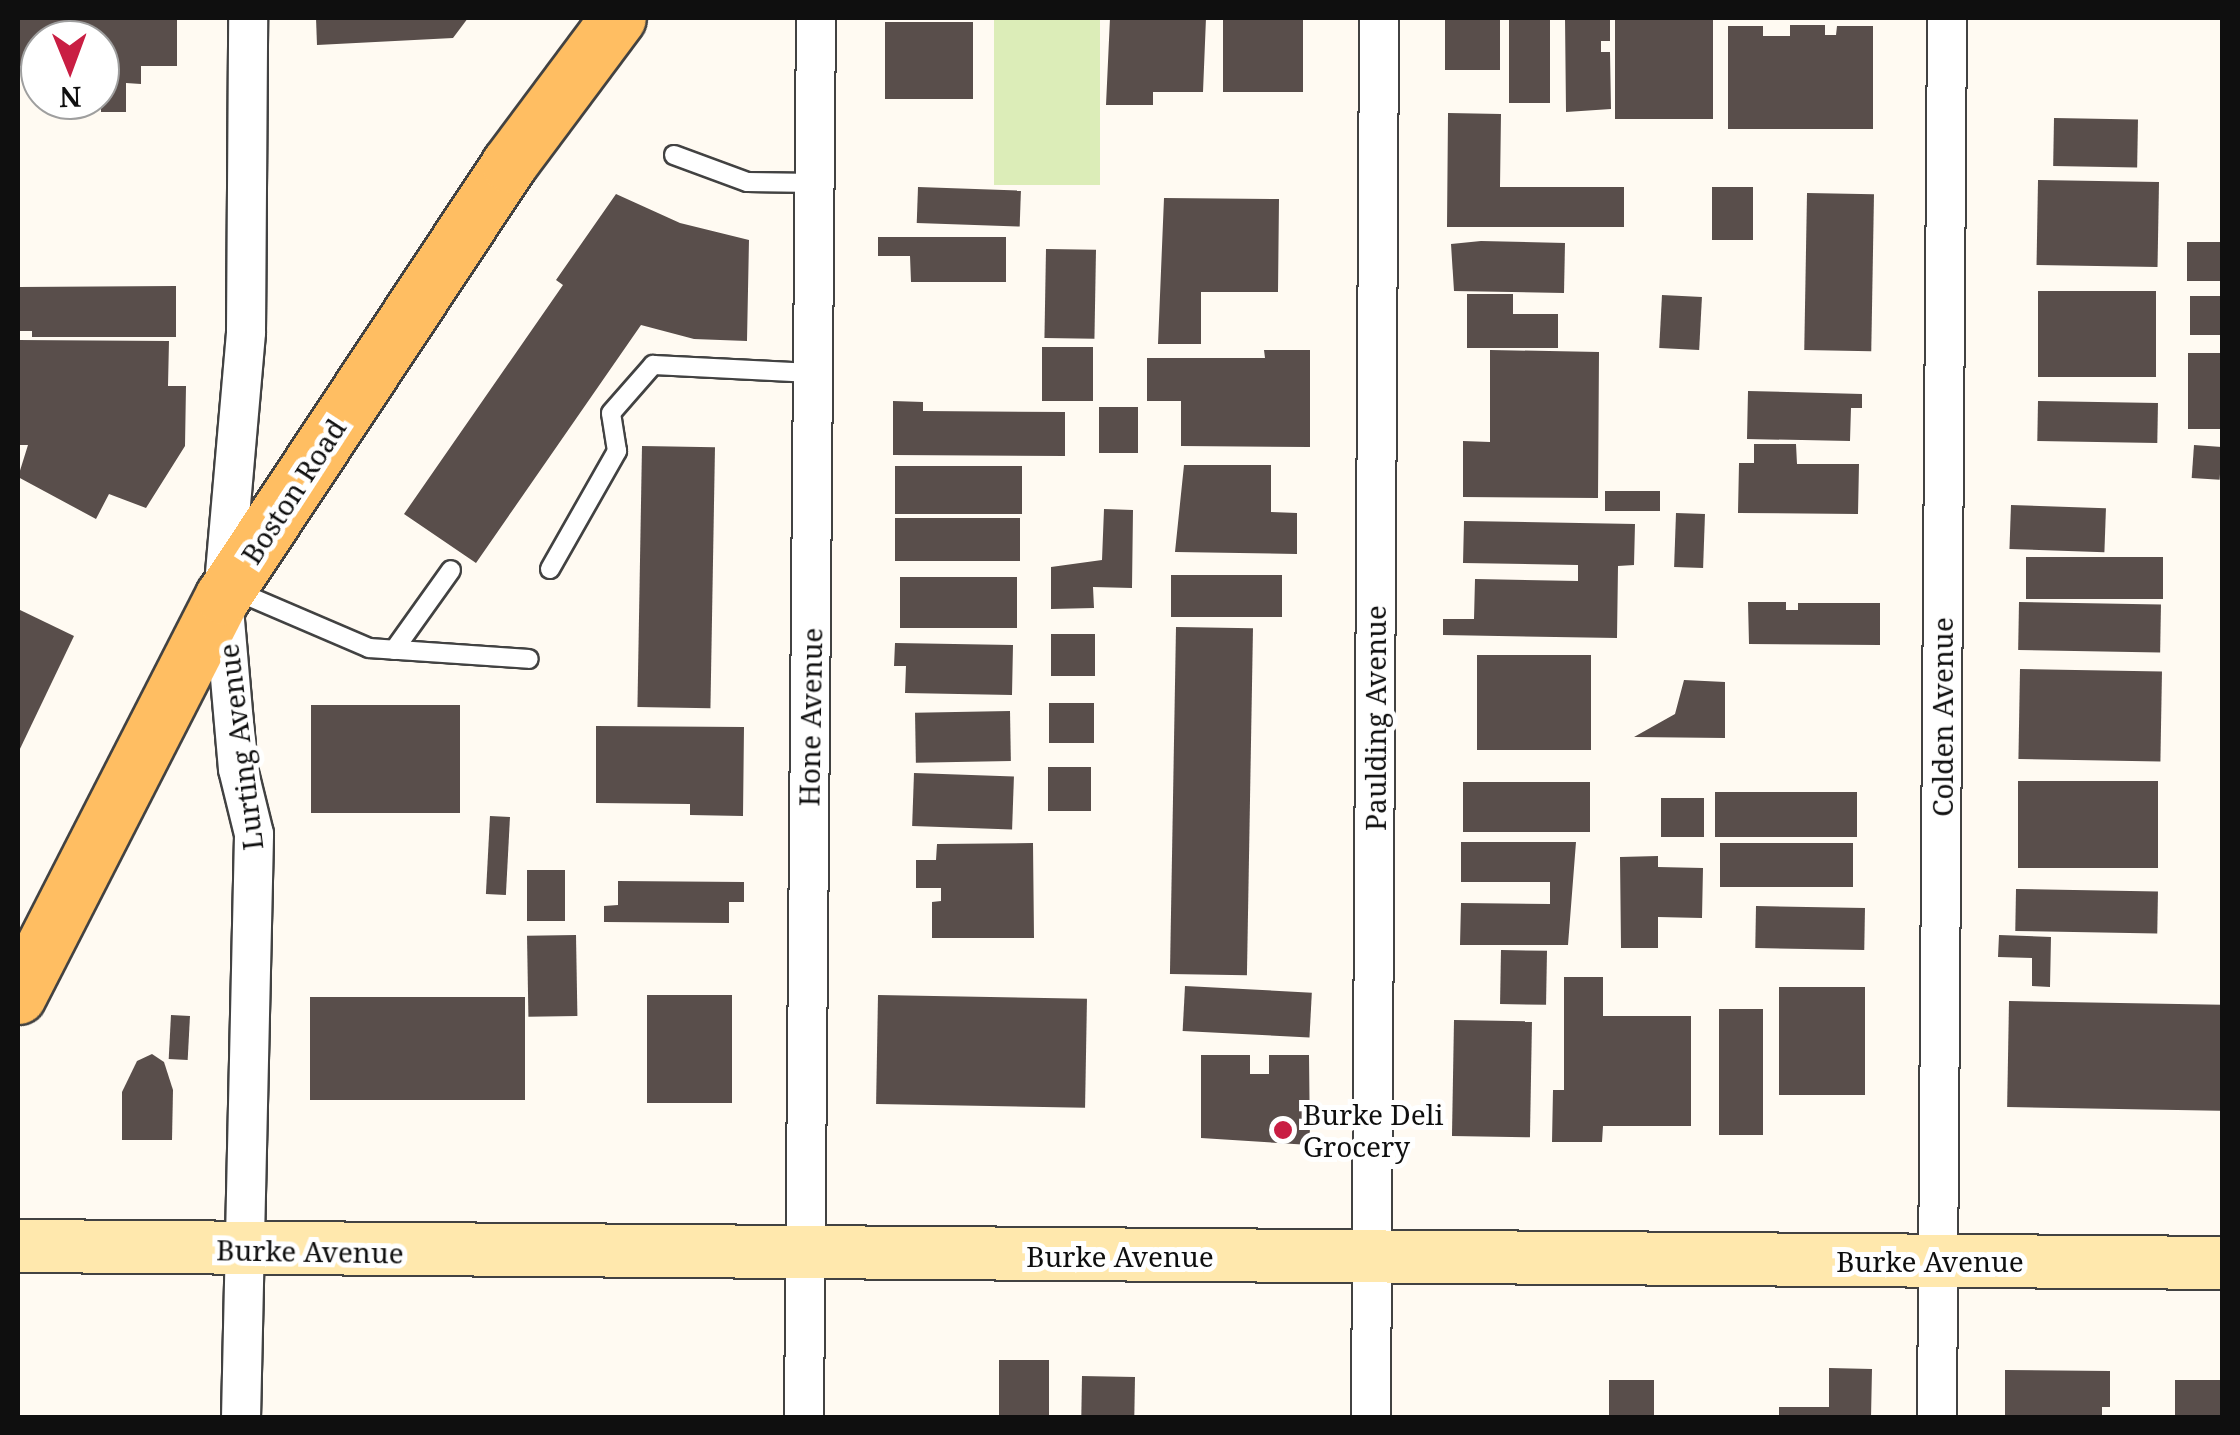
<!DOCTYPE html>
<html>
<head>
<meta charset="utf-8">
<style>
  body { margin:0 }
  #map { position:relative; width:2240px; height:1435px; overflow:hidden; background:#fffaf2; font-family:"Noto Serif",serif }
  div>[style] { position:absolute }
  .green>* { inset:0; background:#dcedb8; transform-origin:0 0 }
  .building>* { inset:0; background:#594e4b; transform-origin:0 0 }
  .roads { filter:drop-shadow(2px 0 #424242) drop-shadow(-2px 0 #424242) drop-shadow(0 2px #424242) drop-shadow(0 -2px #424242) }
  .lane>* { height:18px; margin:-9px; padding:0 9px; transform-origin:9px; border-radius:9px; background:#fff }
  .street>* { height:38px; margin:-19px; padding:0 19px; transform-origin:19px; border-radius:19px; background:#fff }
  .secondary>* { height:52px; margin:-26px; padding:0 26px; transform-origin:26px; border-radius:26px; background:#ffe8ad }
  .primary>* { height:55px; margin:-27.5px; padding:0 27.5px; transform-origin:27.5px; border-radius:27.5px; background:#ffbe62 }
  .dots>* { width:28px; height:28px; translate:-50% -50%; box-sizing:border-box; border:5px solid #fff; border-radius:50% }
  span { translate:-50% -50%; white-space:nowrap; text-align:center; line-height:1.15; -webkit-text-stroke:10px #fff; paint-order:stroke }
  .street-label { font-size:28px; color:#0f0f0f }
  .poi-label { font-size:28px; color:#0f0f0f }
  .left { translate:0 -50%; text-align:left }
  .frame { position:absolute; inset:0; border:20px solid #0f0f0f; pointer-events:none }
  .north { position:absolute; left:20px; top:20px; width:100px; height:100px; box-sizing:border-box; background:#fff; border:2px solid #9f9f9f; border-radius:50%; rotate:179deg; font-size:28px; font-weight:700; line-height:40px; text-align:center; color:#0f0f0f }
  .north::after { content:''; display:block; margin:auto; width:35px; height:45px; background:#c91e43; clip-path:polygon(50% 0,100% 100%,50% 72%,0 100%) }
</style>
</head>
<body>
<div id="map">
  <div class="green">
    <i style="left:994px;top:18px;width:106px;height:167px"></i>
  </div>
  <div class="building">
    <i style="clip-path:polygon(18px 18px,177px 18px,177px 66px,141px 66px,141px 84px,126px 83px,126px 112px,101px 112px,100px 40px,40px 40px,40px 66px,18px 66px)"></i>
    <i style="clip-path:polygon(316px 18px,468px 18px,453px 38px,317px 45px)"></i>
    <i style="clip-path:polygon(1110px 18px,1206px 18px,1203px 92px,1153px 92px,1153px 105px,1106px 105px)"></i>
    <i style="left:1223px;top:18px;width:80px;height:74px"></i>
    <i style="left:1445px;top:18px;width:55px;height:52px"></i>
    <i style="left:1509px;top:18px;width:41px;height:85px"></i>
    <i style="clip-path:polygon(1565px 18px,1610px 18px,1610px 41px,1601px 41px,1601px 52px,1610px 52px,1611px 109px,1566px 112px)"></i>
    <i style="left:1615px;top:18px;width:98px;height:101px"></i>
    <i style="left:885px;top:22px;width:88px;height:77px"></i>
    <i style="clip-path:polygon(1790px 25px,1825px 25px,1825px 35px,1836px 35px,1837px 26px,1873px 26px,1873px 129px,1728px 129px,1728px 26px,1763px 26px,1763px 36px,1790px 36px)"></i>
    <i style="clip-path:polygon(1448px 113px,1501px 114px,1500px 187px,1624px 187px,1624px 227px,1447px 227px)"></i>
    <i style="left:2054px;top:118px;width:84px;height:48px;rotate:1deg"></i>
    <i style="left:2159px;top:182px;width:85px;height:121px;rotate:91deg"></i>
    <i style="left:918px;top:187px;width:103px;height:36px;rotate:2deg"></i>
    <i style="left:1712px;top:187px;width:41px;height:53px"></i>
    <i style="left:1807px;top:193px;width:67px;height:157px;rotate:1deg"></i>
    <i style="clip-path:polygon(616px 194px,680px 223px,749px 240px,747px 341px,694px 339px,641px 325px,476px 563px,404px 514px,563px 285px,556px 280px)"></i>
    <i style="clip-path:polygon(1164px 198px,1279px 199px,1278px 292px,1201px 292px,1201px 344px,1158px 344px)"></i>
    <i style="clip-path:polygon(878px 237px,1006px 237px,1006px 282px,911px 282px,910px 256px,878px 256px)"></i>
    <i style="clip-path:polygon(1481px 241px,1565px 243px,1564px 293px,1454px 291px,1451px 244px)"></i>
    <i style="left:2222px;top:242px;width:39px;height:35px;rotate:90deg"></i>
    <i style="left:1046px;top:249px;width:50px;height:89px;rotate:1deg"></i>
    <i style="clip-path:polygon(176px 286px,176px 337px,32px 337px,32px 331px,18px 331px,18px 287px)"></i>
    <i style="left:2156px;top:291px;width:86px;height:118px;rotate:90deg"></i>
    <i style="clip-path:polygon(1467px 294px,1513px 294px,1513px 314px,1558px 314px,1558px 348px,1467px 348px)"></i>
    <i style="left:1662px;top:295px;width:40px;height:53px;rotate:3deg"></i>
    <i style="left:2190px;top:296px;width:32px;height:39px"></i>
    <i style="clip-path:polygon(18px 340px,169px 341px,168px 386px,186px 386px,185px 446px,146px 508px,109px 494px,96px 519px,18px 477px,28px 445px,18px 445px)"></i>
    <i style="left:1042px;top:347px;width:51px;height:54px"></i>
    <i style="clip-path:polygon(1264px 350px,1310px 350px,1310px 447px,1181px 446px,1181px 401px,1147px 401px,1147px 358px,1265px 358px)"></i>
    <i style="clip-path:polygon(1490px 350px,1599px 352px,1598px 498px,1463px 497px,1463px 441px,1490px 442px)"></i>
    <i style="left:2188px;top:353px;width:34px;height:76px"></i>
    <i style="clip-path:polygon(1748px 391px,1862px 394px,1862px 408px,1851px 408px,1850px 441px,1747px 439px)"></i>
    <i style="clip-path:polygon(893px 401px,923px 402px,923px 411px,1065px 412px,1065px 456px,893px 455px)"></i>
    <i style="left:2038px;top:401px;width:120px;height:40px;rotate:1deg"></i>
    <i style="left:1099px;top:407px;width:39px;height:46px"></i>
    <i style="clip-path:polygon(1754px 444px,1796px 444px,1797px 464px,1859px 464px,1858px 514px,1738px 513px,1739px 463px,1754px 463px)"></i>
    <i style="left:2194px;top:445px;width:28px;height:33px;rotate:4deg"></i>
    <i style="left:642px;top:446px;width:73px;height:261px;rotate:1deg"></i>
    <i style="clip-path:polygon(1184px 465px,1271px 465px,1271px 512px,1297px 513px,1297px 554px,1175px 552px)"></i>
    <i style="left:895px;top:466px;width:127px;height:48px"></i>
    <i style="left:1605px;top:491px;width:55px;height:20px"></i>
    <i style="left:2011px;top:505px;width:95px;height:44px;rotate:2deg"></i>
    <i style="clip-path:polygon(1104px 509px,1133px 510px,1132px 588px,1093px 587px,1094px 608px,1051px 609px,1051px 567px,1102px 560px)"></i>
    <i style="left:1676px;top:513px;width:29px;height:54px;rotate:2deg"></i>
    <i style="left:895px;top:518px;width:125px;height:43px"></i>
    <i style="clip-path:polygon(1464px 521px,1635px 524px,1634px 565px,1618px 566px,1617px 638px,1443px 635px,1443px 619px,1474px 619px,1475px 579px,1578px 581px,1578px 565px,1463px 563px)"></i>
    <i style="left:2026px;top:557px;width:137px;height:42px"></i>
    <i style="left:1171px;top:575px;width:111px;height:42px"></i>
    <i style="left:900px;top:577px;width:117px;height:51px"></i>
    <i style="clip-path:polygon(1748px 602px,1786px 602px,1786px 610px,1798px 610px,1798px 603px,1880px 603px,1880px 645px,1749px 644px)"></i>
    <i style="left:2019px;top:602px;width:142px;height:48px;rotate:1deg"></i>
    <i style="clip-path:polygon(18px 609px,74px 636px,18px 753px)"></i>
    <i style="left:1176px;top:627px;width:77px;height:347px;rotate:1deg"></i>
    <i style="left:1051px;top:634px;width:44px;height:42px"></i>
    <i style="clip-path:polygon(895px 643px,1013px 645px,1012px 695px,905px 693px,906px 666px,894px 666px)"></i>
    <i style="left:1477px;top:655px;width:114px;height:95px"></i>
    <i style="left:2020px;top:669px;width:142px;height:90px;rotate:1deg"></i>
    <i style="clip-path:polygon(1684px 680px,1725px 682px,1725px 738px,1634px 737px,1675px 714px)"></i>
    <i style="left:1049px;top:703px;width:45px;height:40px"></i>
    <i style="left:311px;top:705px;width:149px;height:108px"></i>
    <i style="left:1010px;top:711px;width:50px;height:95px;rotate:89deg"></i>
    <i style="clip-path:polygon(596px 726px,744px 727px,743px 816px,690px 815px,690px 804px,596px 803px)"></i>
    <i style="left:1048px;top:767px;width:43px;height:44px"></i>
    <i style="left:914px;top:773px;width:100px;height:53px;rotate:2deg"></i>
    <i style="left:2018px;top:781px;width:140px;height:87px"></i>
    <i style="left:1463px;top:782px;width:127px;height:50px"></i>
    <i style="left:1715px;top:792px;width:142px;height:45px"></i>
    <i style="left:1661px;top:798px;width:43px;height:39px"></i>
    <i style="left:490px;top:816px;width:20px;height:78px;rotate:3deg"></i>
    <i style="clip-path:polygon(1461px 842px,1576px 842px,1568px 945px,1460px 945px,1461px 903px,1550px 904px,1550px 882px,1461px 882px)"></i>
    <i style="clip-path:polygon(1033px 843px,1034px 938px,932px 938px,932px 902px,941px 901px,941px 888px,916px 888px,916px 860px,936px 860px,937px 844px)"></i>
    <i style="left:1720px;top:843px;width:133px;height:44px"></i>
    <i style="clip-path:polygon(1658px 856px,1658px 867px,1703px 868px,1702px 918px,1658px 917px,1658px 948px,1621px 948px,1620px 857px)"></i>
    <i style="left:527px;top:870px;width:38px;height:51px"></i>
    <i style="clip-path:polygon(618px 881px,744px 882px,744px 902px,729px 902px,729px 923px,604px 922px,604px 906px,618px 905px)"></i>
    <i style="left:2016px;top:889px;width:142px;height:42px;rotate:1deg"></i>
    <i style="left:1756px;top:906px;width:109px;height:42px;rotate:1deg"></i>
    <i style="left:576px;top:935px;width:81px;height:49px;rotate:89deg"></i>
    <i style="clip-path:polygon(1999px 935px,2051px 937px,2050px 987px,2032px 986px,2032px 958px,1998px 957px)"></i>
    <i style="left:1501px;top:950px;width:46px;height:54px;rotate:1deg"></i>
    <i style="clip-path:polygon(1564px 977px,1603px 977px,1603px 1016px,1691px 1016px,1691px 1126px,1603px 1126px,1602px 1142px,1552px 1142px,1553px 1090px,1564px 1090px)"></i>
    <i style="left:1185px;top:986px;width:127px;height:45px;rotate:3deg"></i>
    <i style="left:1779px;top:987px;width:86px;height:108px"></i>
    <i style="left:647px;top:995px;width:85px;height:108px"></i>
    <i style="left:878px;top:995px;width:209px;height:109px;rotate:1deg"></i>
    <i style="left:310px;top:997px;width:215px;height:103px"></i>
    <i style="left:2009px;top:1001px;width:213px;height:106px;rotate:1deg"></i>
    <i style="left:1763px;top:1009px;width:126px;height:44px;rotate:90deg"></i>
    <i style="left:171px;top:1015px;width:19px;height:44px;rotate:3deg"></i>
    <i style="left:1454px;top:1020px;width:78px;height:116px;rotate:1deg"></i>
    <i style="clip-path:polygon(152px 1054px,164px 1062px,173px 1090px,172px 1140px,122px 1140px,122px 1092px,137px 1061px)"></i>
    <i style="clip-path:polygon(1201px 1055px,1250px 1055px,1250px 1074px,1269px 1074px,1269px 1055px,1309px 1055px,1310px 1145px,1201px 1138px)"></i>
    <i style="left:999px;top:1360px;width:50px;height:58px"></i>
    <i style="clip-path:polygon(1829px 1368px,1872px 1369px,1871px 1418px,1779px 1418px,1779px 1407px,1829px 1407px)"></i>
    <i style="clip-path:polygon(2005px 1370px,2110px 1371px,2110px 1407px,2102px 1407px,2102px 1418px,2005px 1418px)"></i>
    <i style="left:1082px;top:1376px;width:53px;height:42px;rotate:1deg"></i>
    <i style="left:1609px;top:1380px;width:45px;height:38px"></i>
    <i style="left:2175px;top:1380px;width:47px;height:38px"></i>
  </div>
  <div class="roads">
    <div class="lane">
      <i style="left:674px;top:155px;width:78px;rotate:20.3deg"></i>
      <i style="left:747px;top:182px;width:68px;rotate:0.8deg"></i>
      <i style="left:550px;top:569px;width:136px;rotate:-60.4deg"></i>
      <i style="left:617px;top:451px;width:38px;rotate:-99deg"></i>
      <i style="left:611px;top:413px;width:64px;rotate:-48.8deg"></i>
      <i style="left:653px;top:365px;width:160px;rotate:2.9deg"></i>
      <i style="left:234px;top:590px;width:147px;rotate:23.2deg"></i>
      <i style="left:369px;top:648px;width:160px;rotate:3.9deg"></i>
      <i style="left:394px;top:650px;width:98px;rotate:-54.5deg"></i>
    </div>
    <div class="street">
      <i style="left:241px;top:1418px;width:584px;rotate:-88.72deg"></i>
      <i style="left:254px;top:834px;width:67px;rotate:-103.8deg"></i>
      <i style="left:238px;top:769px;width:174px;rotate:-95deg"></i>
      <i style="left:223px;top:596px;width:265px;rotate:-85deg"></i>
      <i style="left:246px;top:332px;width:314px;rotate:-89.6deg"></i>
      <i style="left:804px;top:1418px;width:1400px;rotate:-89.51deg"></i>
      <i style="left:1371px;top:1418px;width:1400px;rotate:-89.67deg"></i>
      <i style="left:1937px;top:1418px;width:1400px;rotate:-89.59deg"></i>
    </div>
    <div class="secondary">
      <i style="left:18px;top:1246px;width:2204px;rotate:0.44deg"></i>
    </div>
    <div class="primary">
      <i style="left:18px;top:996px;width:449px;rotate:-62.9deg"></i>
      <i style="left:223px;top:596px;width:518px;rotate:-56.49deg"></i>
      <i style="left:509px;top:164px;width:182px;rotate:-53.3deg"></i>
    </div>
  </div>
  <div class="dots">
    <i style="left:1283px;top:1130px;background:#c91e43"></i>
  </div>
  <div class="street-label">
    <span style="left:293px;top:491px;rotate:-57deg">Boston Road</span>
    <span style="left:810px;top:717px;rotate:-89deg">Hone Avenue</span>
    <span style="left:1942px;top:717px;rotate:-90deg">Colden Avenue</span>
    <span style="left:1375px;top:718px;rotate:-90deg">Paulding Avenue</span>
    <span style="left:240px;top:747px;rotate:-97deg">Lurting Avenue</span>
    <span style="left:310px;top:1251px;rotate:1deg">Burke Avenue</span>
    <span style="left:1120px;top:1256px">Burke Avenue</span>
    <span style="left:1930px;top:1261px">Burke Avenue</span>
  </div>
  <div class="poi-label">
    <span class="left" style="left:1303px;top:1130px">Burke Deli<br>Grocery</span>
  </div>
  <div class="frame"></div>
  <div class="north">N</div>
</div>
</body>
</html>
